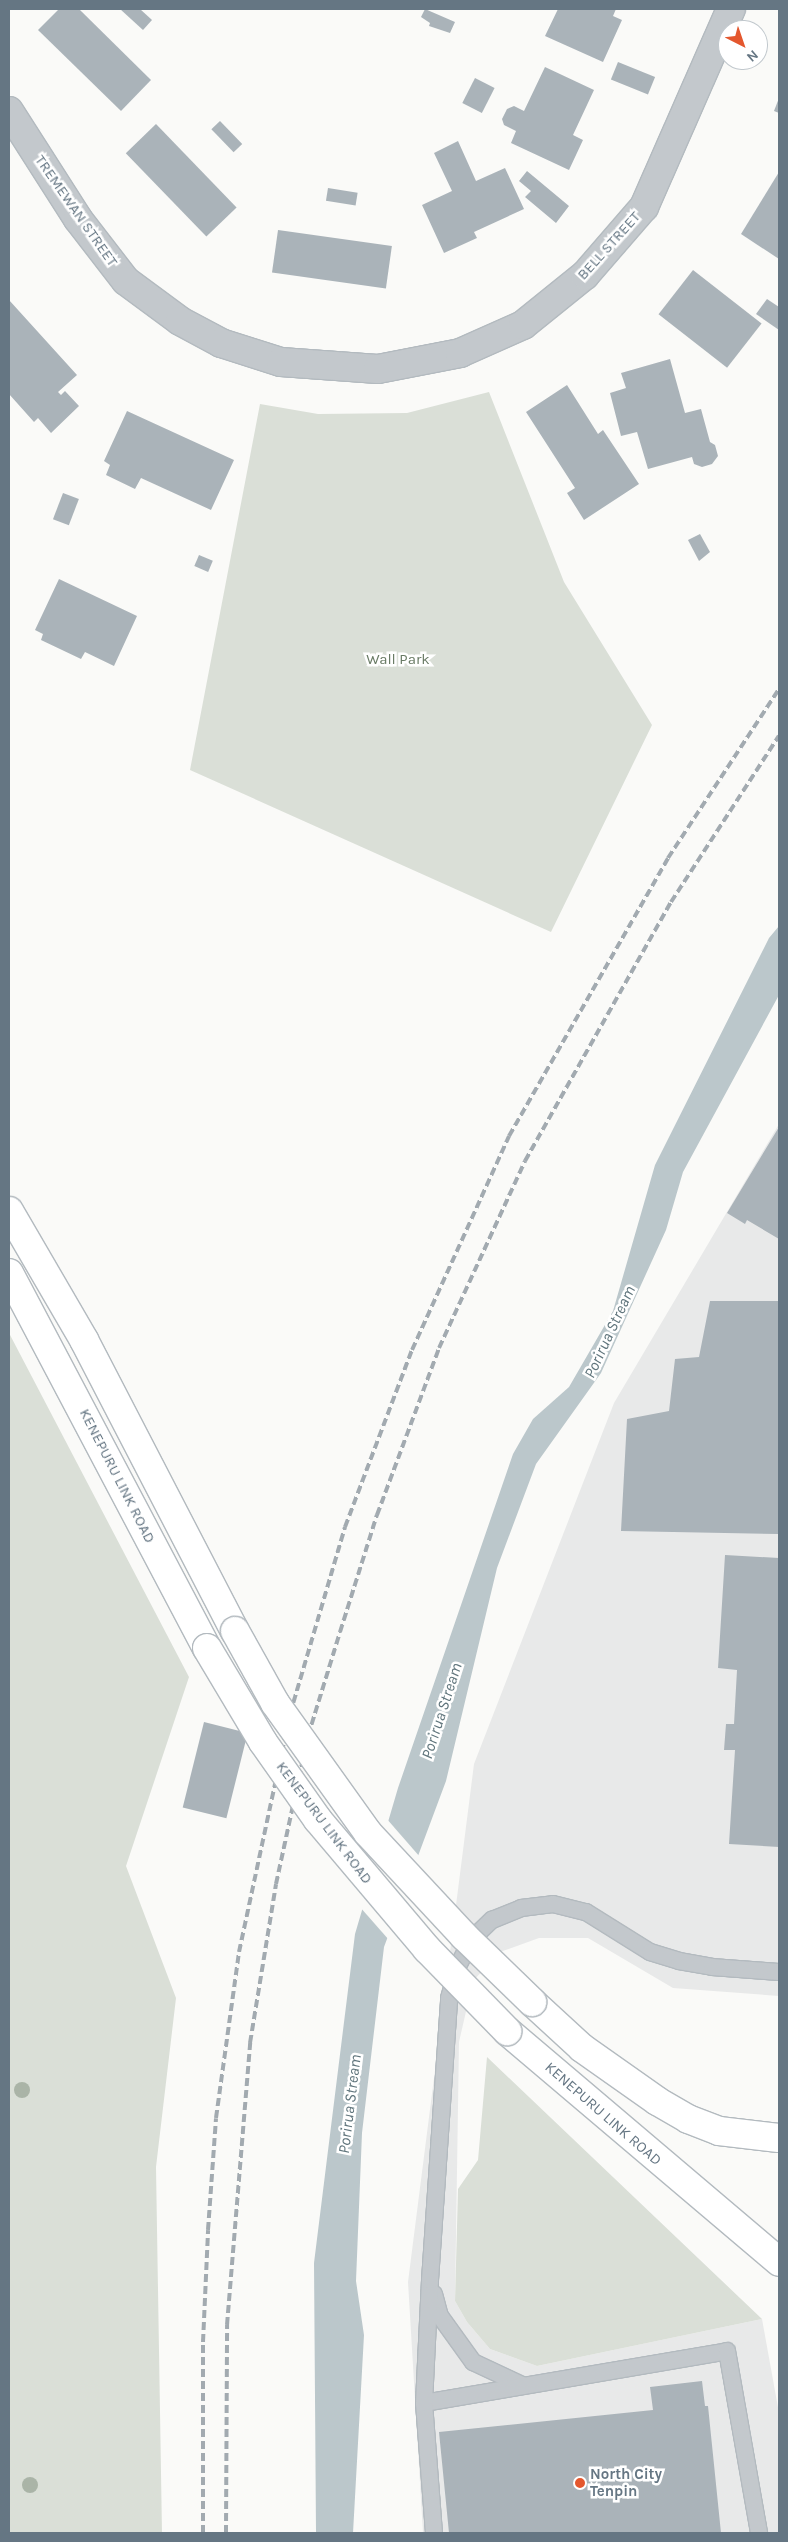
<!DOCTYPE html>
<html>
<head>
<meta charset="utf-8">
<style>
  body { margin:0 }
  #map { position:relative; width:788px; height:2542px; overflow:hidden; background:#fafaf8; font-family:Karla,sans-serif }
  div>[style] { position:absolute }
  .built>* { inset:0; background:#e8e9e9 }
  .green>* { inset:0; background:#dadfd7 }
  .water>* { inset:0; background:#bbc7cb }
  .pier>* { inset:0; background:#fafaf8 }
  .building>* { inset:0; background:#aab3b9; transform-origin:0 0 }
  .roads { filter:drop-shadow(1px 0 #b3babf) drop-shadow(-1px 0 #b3babf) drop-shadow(0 1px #b3babf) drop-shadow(0 -1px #b3babf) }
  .service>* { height:16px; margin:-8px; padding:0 8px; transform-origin:8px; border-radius:8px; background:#c3c8cc }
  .minor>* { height:28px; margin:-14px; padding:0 14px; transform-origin:14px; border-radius:14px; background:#c3c8cc }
  .secondary>* { height:28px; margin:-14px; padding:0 14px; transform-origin:14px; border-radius:14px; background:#fff }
  .rail>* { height:4px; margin-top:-2px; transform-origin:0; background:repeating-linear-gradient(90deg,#a2aab0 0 8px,transparent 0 12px) }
  .bridges { filter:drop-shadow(1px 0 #b3babf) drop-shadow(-1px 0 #b3babf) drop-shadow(0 1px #b3babf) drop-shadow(0 -1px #b3babf) }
  .secondary-bridge>* { height:28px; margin:-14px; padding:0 14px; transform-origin:14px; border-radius:14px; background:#fff }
  .trees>* { width:16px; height:16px; margin:-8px; border-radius:50%; background:#aab4a7 }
  .dots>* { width:14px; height:14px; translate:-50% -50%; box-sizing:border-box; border:2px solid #fff; border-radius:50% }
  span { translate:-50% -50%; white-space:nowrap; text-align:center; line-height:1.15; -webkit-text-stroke:5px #fff; paint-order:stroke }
  .street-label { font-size:15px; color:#657683 }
  .park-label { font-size:15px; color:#687a64 }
  .poi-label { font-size:15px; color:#657683; font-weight:700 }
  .left { translate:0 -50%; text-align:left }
  .water-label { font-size:16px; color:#60757c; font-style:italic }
  .frame { position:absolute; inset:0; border:10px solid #657683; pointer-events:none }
  .north { position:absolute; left:718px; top:20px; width:50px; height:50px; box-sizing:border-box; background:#fff; border:1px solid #c1c8cd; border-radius:50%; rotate:139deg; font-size:14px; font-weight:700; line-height:20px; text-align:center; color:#657683 }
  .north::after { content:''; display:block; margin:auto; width:18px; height:22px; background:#e4572e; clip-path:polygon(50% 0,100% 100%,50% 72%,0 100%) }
</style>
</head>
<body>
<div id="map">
  <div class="built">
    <i style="clip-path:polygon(779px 1124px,779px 1996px,673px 1988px,588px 1938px,539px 1938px,500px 1952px,473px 1981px,459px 2042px,455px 2301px,467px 2322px,490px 2349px,537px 2366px,762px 2319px,779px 2413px,779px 2533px,423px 2533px,408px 2282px,474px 1764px,614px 1403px)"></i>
  </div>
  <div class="green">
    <i style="clip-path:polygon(489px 392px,564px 582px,652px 725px,551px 932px,190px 770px,260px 404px,318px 414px,407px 413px)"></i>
    <i style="clip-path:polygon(9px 1333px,189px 1677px,126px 1866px,176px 1998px,156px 2167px,162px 2533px,9px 2533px)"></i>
    <i style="clip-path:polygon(487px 2057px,762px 2319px,537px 2366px,490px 2349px,467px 2322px,455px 2301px,458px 2189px,478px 2160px)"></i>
  </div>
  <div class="water">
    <i style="clip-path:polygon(779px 926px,779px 995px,683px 1172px,666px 1230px,601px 1373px,536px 1464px,497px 1568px,446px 1781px,384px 1947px,362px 2133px,356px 2281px,364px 2335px,353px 2533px,316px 2533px,314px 2263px,355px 1934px,398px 1788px,513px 1454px,533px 1419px,569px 1387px,613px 1311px,655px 1165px,769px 938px)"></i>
  </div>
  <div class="pier">
    <i style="clip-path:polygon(386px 1818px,420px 1857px,389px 1940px,360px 1907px)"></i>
  </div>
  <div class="building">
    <i style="clip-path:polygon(59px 9px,79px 9px,151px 80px,121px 111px,38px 30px)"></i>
    <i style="clip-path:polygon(120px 9px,140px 9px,152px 20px,143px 30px)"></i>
    <i style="clip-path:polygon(425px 9px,455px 22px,450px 33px,429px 26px,430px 23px,421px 17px)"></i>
    <i style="clip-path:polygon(558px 9px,616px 9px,613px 16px,622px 20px,603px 62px,545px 36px)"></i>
    <i style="left:618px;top:62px;width:40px;height:19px;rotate:22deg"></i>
    <i style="clip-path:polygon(545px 67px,594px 90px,573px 135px,583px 140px,569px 170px,511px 143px,516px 131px,504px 125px,502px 119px,507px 109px,514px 106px,524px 111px)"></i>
    <i style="left:475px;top:78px;width:22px;height:28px;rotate:27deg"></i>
    <i style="clip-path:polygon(779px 98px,779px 113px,774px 111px)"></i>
    <i style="left:220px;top:121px;width:32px;height:12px;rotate:46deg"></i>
    <i style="left:156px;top:124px;width:116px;height:42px;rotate:46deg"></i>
    <i style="clip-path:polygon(458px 141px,476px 181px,505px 168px,524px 209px,474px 232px,477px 238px,444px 253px,422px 205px,452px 191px,434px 153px)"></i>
    <i style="clip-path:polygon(527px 171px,569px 206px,556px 223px,525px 197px,531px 191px,519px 181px)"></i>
    <i style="clip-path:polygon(779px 172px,779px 259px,741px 234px)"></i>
    <i style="left:328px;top:188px;width:30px;height:13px;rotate:9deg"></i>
    <i style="left:278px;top:230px;width:115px;height:43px;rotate:8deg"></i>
    <i style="left:693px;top:270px;width:87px;height:56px;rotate:38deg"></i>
    <i style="clip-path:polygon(767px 299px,779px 307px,779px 330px,756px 314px)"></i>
    <i style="clip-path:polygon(9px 300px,77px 375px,58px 392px,61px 395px,65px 391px,79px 406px,51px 433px,38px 418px,34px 422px,9px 394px)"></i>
    <i style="clip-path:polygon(670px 359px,685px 413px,701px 409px,710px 442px,715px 445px,718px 456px,712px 464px,702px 467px,694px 464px,692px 457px,648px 469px,637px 432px,621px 436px,610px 393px,626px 388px,621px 373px)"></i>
    <i style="clip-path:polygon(567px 385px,598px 434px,603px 430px,639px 484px,584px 520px,567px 493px,575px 488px,526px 412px)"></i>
    <i style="clip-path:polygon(127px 411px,234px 460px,211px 510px,141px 478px,135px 489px,106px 475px,110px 465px,104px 461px)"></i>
    <i style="left:63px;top:493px;width:17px;height:28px;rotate:21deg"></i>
    <i style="clip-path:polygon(700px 534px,710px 552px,699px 561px,688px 540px)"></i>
    <i style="left:199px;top:555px;width:15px;height:12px;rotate:23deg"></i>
    <i style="clip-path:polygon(59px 579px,137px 616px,114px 666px,85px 652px,81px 659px,41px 640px,43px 634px,35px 630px)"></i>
    <i style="clip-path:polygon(779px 1127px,779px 1239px,747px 1220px,745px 1224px,727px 1213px)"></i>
    <i style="clip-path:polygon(710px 1301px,779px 1301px,778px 1534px,621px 1531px,627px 1419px,669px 1411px,675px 1359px,699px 1357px)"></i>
    <i style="clip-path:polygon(725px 1555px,779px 1558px,779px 1847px,729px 1844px,735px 1750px,724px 1750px,726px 1724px,734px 1724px,737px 1670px,718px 1668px)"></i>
    <i style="left:204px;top:1722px;width:45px;height:88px;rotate:14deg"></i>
    <i style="clip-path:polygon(702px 2381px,705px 2406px,708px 2406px,721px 2533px,449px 2533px,439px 2432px,653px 2410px,650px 2387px)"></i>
  </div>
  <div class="roads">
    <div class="service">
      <i style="left:434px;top:2294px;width:23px;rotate:75deg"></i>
      <i style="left:440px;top:2316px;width:57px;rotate:54.3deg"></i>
      <i style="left:473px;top:2362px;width:56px;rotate:25.2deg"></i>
      <i style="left:424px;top:2403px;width:307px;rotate:-9.7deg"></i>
      <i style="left:727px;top:2351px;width:185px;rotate:80deg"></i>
      <i style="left:434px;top:2533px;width:130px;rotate:-94.4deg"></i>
      <i style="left:424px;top:2403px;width:123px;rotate:-87.2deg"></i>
      <i style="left:430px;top:2280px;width:283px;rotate:-86.1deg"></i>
      <i style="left:449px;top:1998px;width:33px;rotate:-74deg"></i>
      <i style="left:458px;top:1966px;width:30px;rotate:-63deg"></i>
      <i style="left:472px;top:1939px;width:28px;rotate:-44deg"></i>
      <i style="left:492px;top:1920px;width:31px;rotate:-22deg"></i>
      <i style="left:521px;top:1908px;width:32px;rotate:-7deg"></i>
      <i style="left:553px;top:1904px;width:34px;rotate:14deg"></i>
      <i style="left:586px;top:1912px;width:75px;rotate:32deg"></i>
      <i style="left:650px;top:1952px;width:30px;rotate:17deg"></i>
      <i style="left:679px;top:1961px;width:34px;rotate:10deg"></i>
      <i style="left:712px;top:1967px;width:67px;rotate:4.3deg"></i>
    </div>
    <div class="minor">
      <i style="left:9px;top:111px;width:128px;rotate:57.4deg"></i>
      <i style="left:78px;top:219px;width:78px;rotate:52.3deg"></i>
      <i style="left:126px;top:281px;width:67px;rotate:36.5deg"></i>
      <i style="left:180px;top:321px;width:47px;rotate:28.2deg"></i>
      <i style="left:221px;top:343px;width:63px;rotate:17.6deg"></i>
      <i style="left:281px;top:362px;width:97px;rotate:4.1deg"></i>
      <i style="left:378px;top:369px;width:84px;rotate:-11deg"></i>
      <i style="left:460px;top:353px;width:69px;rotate:-24deg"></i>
      <i style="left:523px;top:325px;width:80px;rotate:-38.9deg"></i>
      <i style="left:585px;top:275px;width:90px;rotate:-49.1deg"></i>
      <i style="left:644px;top:207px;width:216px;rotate:-66.3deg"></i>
    </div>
    <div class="secondary">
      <i style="left:9px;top:1211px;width:149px;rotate:59.8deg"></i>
      <i style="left:84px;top:1340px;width:328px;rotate:62.6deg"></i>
      <i style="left:9px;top:1273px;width:424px;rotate:62.2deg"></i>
      <i style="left:532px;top:2002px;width:68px;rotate:42.6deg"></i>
      <i style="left:582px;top:2048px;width:92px;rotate:35.2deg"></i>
      <i style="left:657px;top:2101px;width:36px;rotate:30deg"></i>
      <i style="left:688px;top:2119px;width:33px;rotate:21deg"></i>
      <i style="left:719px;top:2131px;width:60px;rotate:6.7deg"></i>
      <i style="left:507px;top:2031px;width:357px;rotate:40.3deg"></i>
    </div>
  </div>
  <div class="rail">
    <i style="left:203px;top:2533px;width:191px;rotate:-90deg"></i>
    <i style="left:203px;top:2342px;width:112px;rotate:-87.4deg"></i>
    <i style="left:208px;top:2230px;width:112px;rotate:-85.9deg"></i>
    <i style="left:216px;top:2118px;width:168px;rotate:-82.1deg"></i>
    <i style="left:239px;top:1952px;width:243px;rotate:-77.9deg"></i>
    <i style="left:290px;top:1714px;width:195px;rotate:-73.6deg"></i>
    <i style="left:345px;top:1527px;width:189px;rotate:-69.3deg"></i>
    <i style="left:412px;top:1350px;width:235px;rotate:-65.6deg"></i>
    <i style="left:509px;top:1136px;width:320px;rotate:-60.2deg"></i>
    <i style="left:668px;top:858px;width:202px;rotate:-56.7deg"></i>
    <i style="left:226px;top:2533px;width:208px;rotate:-89.7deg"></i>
    <i style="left:227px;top:2325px;width:283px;rotate:-85.3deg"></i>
    <i style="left:250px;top:2043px;width:161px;rotate:-80.7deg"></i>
    <i style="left:276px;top:1884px;width:151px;rotate:-77.8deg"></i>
    <i style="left:308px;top:1736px;width:109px;rotate:-72.9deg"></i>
    <i style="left:340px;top:1632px;width:123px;rotate:-72.5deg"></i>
    <i style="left:377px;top:1515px;width:178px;rotate:-69.6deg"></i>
    <i style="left:439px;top:1348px;width:206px;rotate:-65.3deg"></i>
    <i style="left:525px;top:1161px;width:297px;rotate:-60.6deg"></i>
    <i style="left:671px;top:902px;width:198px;rotate:-57deg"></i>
  </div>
  <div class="bridges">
    <div class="secondary-bridge">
      <i style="left:235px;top:1631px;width:82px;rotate:60.9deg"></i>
      <i style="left:275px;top:1703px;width:160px;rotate:54.4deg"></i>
      <i style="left:368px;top:1833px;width:141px;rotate:47deg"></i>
      <i style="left:464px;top:1936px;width:95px;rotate:44.1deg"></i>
      <i style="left:207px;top:1648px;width:109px;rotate:59.2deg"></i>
      <i style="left:263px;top:1742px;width:95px;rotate:54.8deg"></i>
      <i style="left:318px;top:1820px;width:169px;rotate:49.8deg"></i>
      <i style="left:427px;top:1949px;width:115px;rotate:45.7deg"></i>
    </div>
  </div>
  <div class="trees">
    <i style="left:22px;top:2090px"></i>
    <i style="left:30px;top:2485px"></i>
  </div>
  <div class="dots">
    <i style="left:580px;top:2483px;background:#e4572e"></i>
  </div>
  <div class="street-label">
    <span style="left:76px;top:211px;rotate:55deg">TREMEWAN STREET</span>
    <span style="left:609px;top:246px;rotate:-48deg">BELL STREET</span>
    <span style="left:117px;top:1476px;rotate:63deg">KENEPURU LINK ROAD</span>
    <span style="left:324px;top:1823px;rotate:53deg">KENEPURU LINK ROAD</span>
    <span style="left:603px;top:2114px;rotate:41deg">KENEPURU LINK ROAD</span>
  </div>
  <div class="park-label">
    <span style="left:398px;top:660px">Wall Park</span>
  </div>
  <div class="poi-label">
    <span class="left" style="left:590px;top:2483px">North City<br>Tenpin</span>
  </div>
  <div class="water-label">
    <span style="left:610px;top:1332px;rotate:-65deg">Porirua Stream</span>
    <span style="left:442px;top:1711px;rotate:-72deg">Porirua Stream</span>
    <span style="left:350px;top:2104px;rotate:-83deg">Porirua Stream</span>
  </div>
  <div class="frame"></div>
  <div class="north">N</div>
</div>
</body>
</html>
